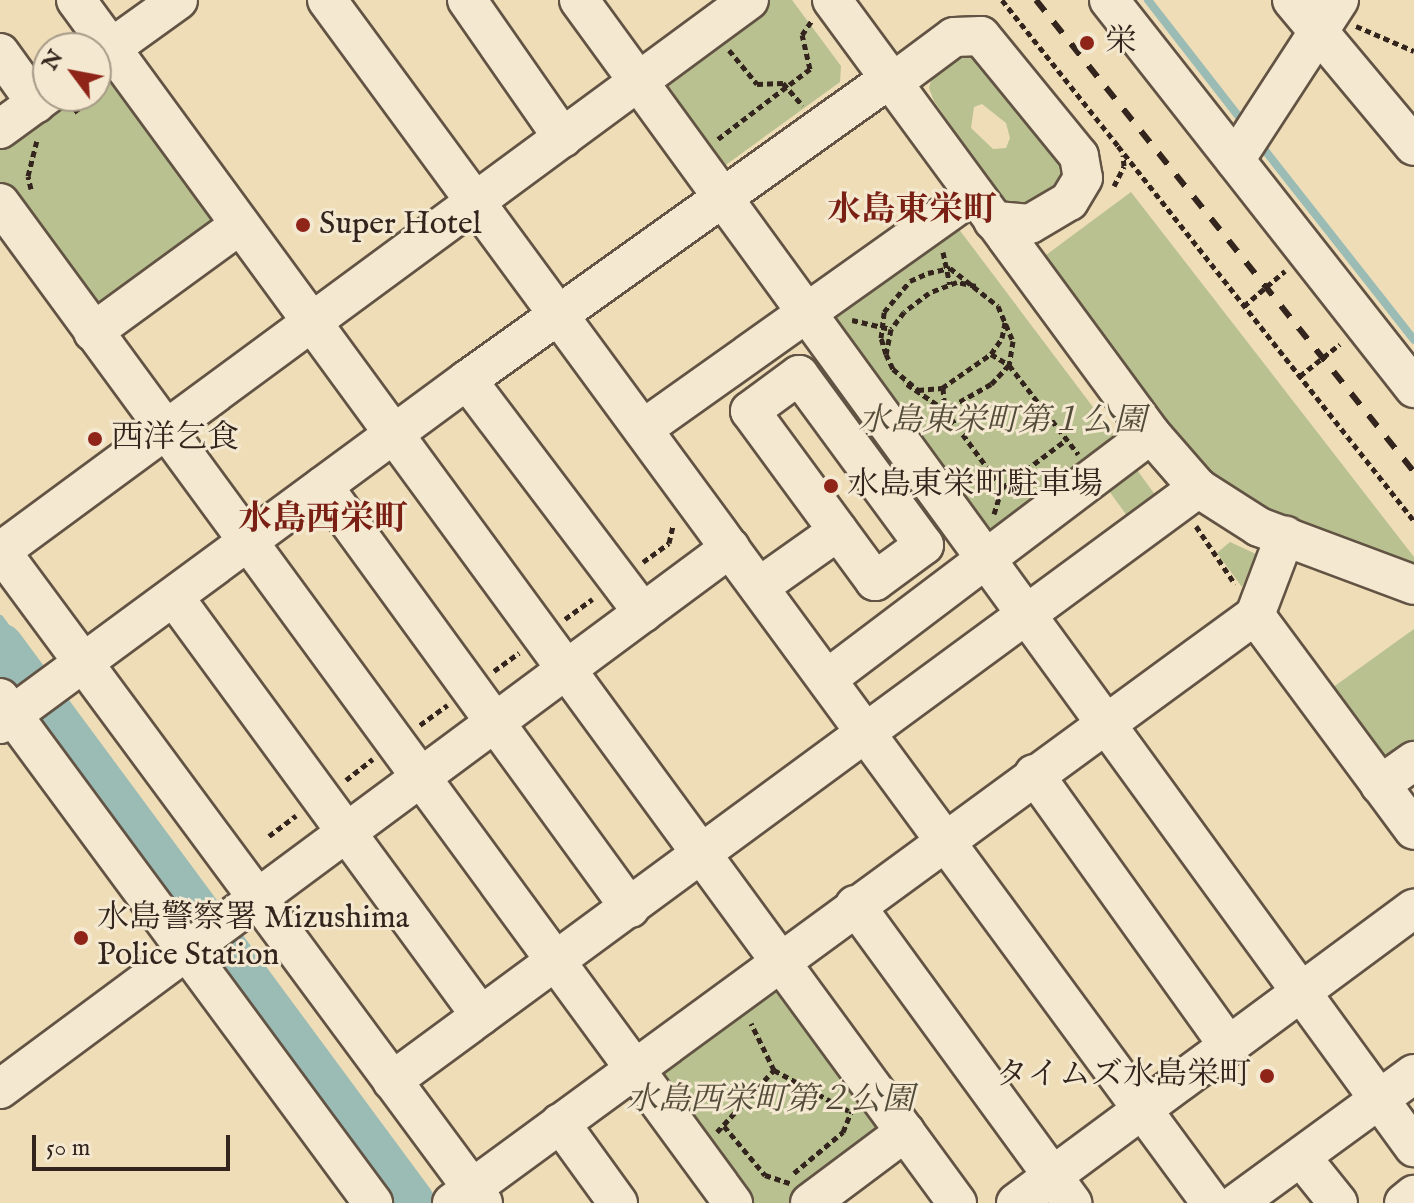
<!DOCTYPE html>
<html>
<head>
<meta charset="utf-8">
<style>
  body { margin:0 }
  #map { position:relative; width:1414px; height:1203px; overflow:hidden; background:#eeddb7; font-family:"IM FELL English","Noto Serif JP",serif }
  div>[style] { position:absolute }
  .green>* { inset:0; background:#b8c18f; transform-origin:0 0 }
  .stream>* { height:8px; margin:-4px; padding:0 4px; transform-origin:4px; border-radius:4px; background:#9bbbb5 }
  .river>* { height:48px; margin:-24px; padding:0 24px; transform-origin:24px; border-radius:24px; background:#9bbbb5 }
  .path>* { height:5px; margin-top:-2.5px; transform-origin:0; background:repeating-linear-gradient(90deg,#33251d 0 6px,transparent 0 10px) }
  .roads { filter:drop-shadow(2px 0 #625344) drop-shadow(-2px 0 #625344) drop-shadow(0 2px #625344) drop-shadow(0 -2px #625344) }
  .minor>* { height:38px; margin:-19px; padding:0 19px; transform-origin:19px; border-radius:19px; background:#f4e9d0 }
  .rail>* { height:6px; margin-top:-3px; transform-origin:0; background:repeating-linear-gradient(90deg,#33251d 0 14px,transparent 0 28px) }
  .dots>* { width:22px; height:22px; translate:-50% -50%; box-sizing:border-box; border:4px solid #f4e9d0; border-radius:50% }
  span { translate:-50% -50%; white-space:nowrap; text-align:center; line-height:1.15; -webkit-text-stroke:6px #f4e9d0; paint-order:stroke }
  .poi-label { font-size:32px; color:#33251d }
  .left { translate:0 -50%; text-align:left }
  .right { translate:-100% -50%; text-align:right }
  .park-label { font-size:32px; color:#544c3a; font-style:italic }
  .neighbourhood-label { font-size:34px; color:#7a1f14; font-weight:700 }
  .north { position:absolute; left:32px; top:32px; width:80px; height:80px; box-sizing:border-box; background:#f4e9d0; border:2px solid #a79b88; border-radius:50%; rotate:302deg; font-size:22px; font-weight:700; line-height:32px; text-align:center; color:#33251d }
  .north::after { content:''; display:block; margin:auto; width:28px; height:36px; background:#8f2418; clip-path:polygon(50% 0,100% 100%,50% 72%,0 100%) }
  .scale { position:absolute; left:32px; top:1135px; width:198px; height:36px; box-sizing:border-box; border:4px solid #33251d; border-top:0; padding-left:10px; font-size:24px; line-height:28px; white-space:nowrap; color:#33251d; -webkit-text-stroke:6px #f4e9d0; paint-order:stroke }
</style>
</head>
<body>
<div id="map">
  <div class="green">
    <i style="clip-path:polygon(766px 0,792px 0,841px 66px,840px 82px,716px 172px,652px 83px)"></i>
    <i style="clip-path:polygon(evenodd,977px 52px,1065px 166px,1059px 199px,1010px 210px,934px 101px,929px 88px,933px 74px,959px 53px,977px 52px,982px 104px,1006px 123px,1010px 138px,1006px 148px,993px 149px,971px 128px,974px 107px,982px 104px)"></i>
    <i style="clip-path:polygon(113px 67px,225px 225px,94px 318px,0 187px,0 148px,73px 96px,96px 96px,96px 79px)"></i>
    <i style="clip-path:polygon(1131px 192px,1414px 557px,1414px 574px,1214px 487px,1038px 261px)"></i>
    <i style="left:952px;top:220px;width:284px;height:157px;rotate:53deg"></i>
    <i style="left:1132px;top:463px;width:49px;height:35px;rotate:54deg"></i>
    <i style="clip-path:polygon(1230px 542px,1256px 554px,1242px 587px,1217px 553px)"></i>
    <i style="clip-path:polygon(1414px 629px,1414px 747px,1399px 758px,1380px 757px,1325px 693px)"></i>
    <i style="clip-path:polygon(782px 979px,892px 1129px,792px 1203px,743px 1203px,649px 1076px)"></i>
  </div>
  <div class="stream">
    <i style="left:1148px;top:0;width:160px;rotate:52.1deg"></i>
    <i style="left:1260px;top:144px;width:249px;rotate:51.8deg"></i>
    <i style="left:0;top:619px;width:74px;rotate:53.7deg"></i>
    <i style="left:55px;top:693px;width:275px;rotate:53.9deg"></i>
    <i style="left:230px;top:932px;width:336px;rotate:53.8deg"></i>
  </div>
  <div class="river">
    <i style="left:0;top:647px;width:691px;rotate:53.53deg"></i>
  </div>
  <div class="path">
    <i style="left:1002px;top:0;width:186px;rotate:51.5deg"></i>
    <i style="left:1356px;top:26px;width:63px;rotate:23.3deg"></i>
    <i style="left:729px;top:50px;width:44px;rotate:50.5deg"></i>
    <i style="left:757px;top:84px;width:26px;rotate:-2deg"></i>
    <i style="left:783px;top:83px;width:30px;rotate:49deg"></i>
    <i style="left:74px;top:112px;width:37px;rotate:-36deg"></i>
    <i style="left:718px;top:139px;width:116px;rotate:-37.3deg"></i>
    <i style="left:810px;top:69px;width:35px;rotate:-103deg"></i>
    <i style="left:802px;top:35px;width:18px;rotate:-56deg"></i>
    <i style="left:1118px;top:146px;width:478px;rotate:51.7deg"></i>
    <i style="left:1114px;top:186px;width:22px;rotate:-63deg"></i>
    <i style="left:1124px;top:166px;width:11px;rotate:-95deg"></i>
    <i style="left:31px;top:189px;width:13px;rotate:-103deg"></i>
    <i style="left:28px;top:176px;width:36px;rotate:-76deg"></i>
    <i style="left:943px;top:252px;width:33px;rotate:78deg"></i>
    <i style="left:976px;top:286px;width:19px;rotate:-168deg"></i>
    <i style="left:957px;top:282px;width:30px;rotate:159deg"></i>
    <i style="left:929px;top:293px;width:31px;rotate:143deg"></i>
    <i style="left:904px;top:312px;width:21px;rotate:127deg"></i>
    <i style="left:891px;top:329px;width:25px;rotate:101deg"></i>
    <i style="left:886px;top:354px;width:17px;rotate:65deg"></i>
    <i style="left:893px;top:369px;width:33px;rotate:40deg"></i>
    <i style="left:918px;top:390px;width:24px;rotate:-5deg"></i>
    <i style="left:942px;top:388px;width:60px;rotate:-34.8deg"></i>
    <i style="left:991px;top:354px;width:19px;rotate:-55deg"></i>
    <i style="left:1002px;top:338px;width:16px;rotate:-79deg"></i>
    <i style="left:1244px;top:306px;width:54px;rotate:-40.5deg"></i>
    <i style="left:852px;top:320px;width:40px;rotate:13deg"></i>
    <i style="left:886px;top:354px;width:17px;rotate:-107deg"></i>
    <i style="left:881px;top:338px;width:26px;rotate:-83deg"></i>
    <i style="left:884px;top:312px;width:40px;rotate:-50deg"></i>
    <i style="left:910px;top:281px;width:20px;rotate:-24deg"></i>
    <i style="left:928px;top:273px;width:23px;rotate:-13deg"></i>
    <i style="left:950px;top:268px;width:61px;rotate:38.4deg"></i>
    <i style="left:998px;top:306px;width:38px;rotate:67deg"></i>
    <i style="left:1013px;top:341px;width:24px;rotate:99deg"></i>
    <i style="left:1009px;top:365px;width:26px;rotate:133deg"></i>
    <i style="left:991px;top:384px;width:53px;rotate:150.5deg"></i>
    <i style="left:945px;top:410px;width:50px;rotate:-145.7deg"></i>
    <i style="left:991px;top:354px;width:21px;rotate:31deg"></i>
    <i style="left:1009px;top:365px;width:113px;rotate:52.2deg"></i>
    <i style="left:1300px;top:376px;width:51px;rotate:-38.7deg"></i>
    <i style="left:943px;top:388px;width:22px;rotate:85deg"></i>
    <i style="left:945px;top:410px;width:97px;rotate:53.8deg"></i>
    <i style="left:994px;top:514px;width:27px;rotate:-73deg"></i>
    <i style="left:1002px;top:488px;width:80px;rotate:-36.9deg"></i>
    <i style="left:1196px;top:526px;width:70px;rotate:56.1deg"></i>
    <i style="left:643px;top:562px;width:32px;rotate:-36deg"></i>
    <i style="left:669px;top:543px;width:17px;rotate:-77deg"></i>
    <i style="left:565px;top:619px;width:34px;rotate:-36deg"></i>
    <i style="left:494px;top:671px;width:31px;rotate:-36deg"></i>
    <i style="left:420px;top:725px;width:34px;rotate:-36deg"></i>
    <i style="left:346px;top:780px;width:34px;rotate:-38deg"></i>
    <i style="left:269px;top:836px;width:34px;rotate:-37deg"></i>
    <i style="left:774px;top:1070px;width:85px;rotate:28.7deg"></i>
    <i style="left:724px;top:1126px;width:64px;rotate:50.1deg"></i>
    <i style="left:765px;top:1175px;width:26px;rotate:18deg"></i>
    <i style="left:717px;top:1132px;width:84px;rotate:-47.4deg"></i>
    <i style="left:774px;top:1070px;width:52px;rotate:-116.1deg"></i>
    <i style="left:794px;top:1173px;width:64px;rotate:-39.9deg"></i>
    <i style="left:843px;top:1132px;width:22px;rotate:-68deg"></i>
  </div>
  <div class="roads">
    <div class="minor">
      <i style="left:76px;top:0;width:1491px;rotate:53.78deg"></i>
      <i style="left:327px;top:0;width:1493px;rotate:53.69deg"></i>
      <i style="left:467px;top:0;width:168px;rotate:55.2deg"></i>
      <i style="left:579px;top:0;width:1419px;rotate:53.95deg"></i>
      <i style="left:832px;top:0;width:539px;rotate:53.68deg"></i>
      <i style="left:1151px;top:434px;width:72px;rotate:49deg"></i>
      <i style="left:1198px;top:488px;width:72px;rotate:32.6deg"></i>
      <i style="left:1259px;top:527px;width:165px;rotate:20.5deg"></i>
      <i style="left:1109px;top:0;width:494px;rotate:51.8deg"></i>
      <i style="left:1292px;top:0;width:190px;rotate:50.1deg"></i>
      <i style="left:0;top:53px;width:62px;rotate:54.2deg"></i>
      <i style="left:96px;top:59px;width:101px;rotate:-35.7deg"></i>
      <i style="left:892px;top:83px;width:77px;rotate:-36.6deg"></i>
      <i style="left:954px;top:37px;width:27px;rotate:-2deg"></i>
      <i style="left:981px;top:36px;width:155px;rotate:50.8deg"></i>
      <i style="left:1079px;top:156px;width:22px;rotate:80deg"></i>
      <i style="left:1083px;top:178px;width:27px;rotate:121deg"></i>
      <i style="left:1069px;top:201px;width:45px;rotate:149.5deg"></i>
      <i style="left:1030px;top:224px;width:37px;rotate:-175deg"></i>
      <i style="left:0;top:129px;width:59px;rotate:-36.1deg"></i>
      <i style="left:1235px;top:160px;width:191px;rotate:-57deg"></i>
      <i style="left:0;top:203px;width:1240px;rotate:53.76deg"></i>
      <i style="left:93px;top:332px;width:182px;rotate:-36.1deg"></i>
      <i style="left:799px;top:375px;width:211px;rotate:53.7deg"></i>
      <i style="left:924px;top:545px;width:61px;rotate:143.7deg"></i>
      <i style="left:875px;top:581px;width:211px;rotate:-126.3deg"></i>
      <i style="left:750px;top:411px;width:61px;rotate:-36.3deg"></i>
      <i style="left:467px;top:380px;width:292px;rotate:52.9deg"></i>
      <i style="left:643px;top:429px;width:406px;rotate:-35.4deg"></i>
      <i style="left:323px;top:486px;width:522px;rotate:53.96deg"></i>
      <i style="left:0;top:550px;width:812px;rotate:53.51deg"></i>
      <i style="left:1px;top:551px;width:929px;rotate:-36.38deg"></i>
      <i style="left:759px;top:587px;width:97px;rotate:-35.3deg"></i>
      <i style="left:174px;top:597px;width:519px;rotate:53.77deg"></i>
      <i style="left:1255px;top:615px;width:267px;rotate:53.5deg"></i>
      <i style="left:827px;top:679px;width:406px;rotate:-37.1deg"></i>
      <i style="left:0;top:698px;width:628px;rotate:53.55deg"></i>
      <i style="left:0;top:724px;width:580px;rotate:-36.38deg"></i>
      <i style="left:467px;top:380px;width:518px;rotate:-35.5deg"></i>
      <i style="left:1034px;top:774px;width:335px;rotate:54.4deg"></i>
      <i style="left:1380px;top:785px;width:42px;rotate:-35.2deg"></i>
      <i style="left:855px;top:905px;width:369px;rotate:53.9deg"></i>
      <i style="left:392px;top:1081px;width:1001px;rotate:-36.34deg"></i>
      <i style="left:0;top:1089px;width:909px;rotate:-36.54deg"></i>
      <i style="left:560px;top:1123px;width:99px;rotate:54.1deg"></i>
      <i style="left:1301px;top:1157px;width:59px;rotate:51.2deg"></i>
      <i style="left:452px;top:1203px;width:995px;rotate:-36.21deg"></i>
      <i style="left:1255px;top:615px;width:85px;rotate:-69.2deg"></i>
      <i style="left:810px;top:1203px;width:119px;rotate:-36.8deg"></i>
      <i style="left:1016px;top:1203px;width:495px;rotate:-36.5deg"></i>
      <i style="left:1237px;top:1203px;width:219px;rotate:-36.1deg"></i>
      <i style="left:1404px;top:1203px;width:13px;rotate:-39deg"></i>
    </div>
  </div>
  <div class="rail">
    <i style="left:1036px;top:0;width:605px;rotate:51.31deg"></i>
  </div>
  <div class="dots">
    <i style="left:1087px;top:43px;background:#8f2418"></i>
    <i style="left:303px;top:225px;background:#8f2418"></i>
    <i style="left:95px;top:439px;background:#8f2418"></i>
    <i style="left:831px;top:486px;background:#8f2418"></i>
    <i style="left:81px;top:938px;background:#8f2418"></i>
    <i style="left:1267px;top:1076px;background:#8f2418"></i>
  </div>
  <div class="poi-label">
    <span class="left" style="left:1105px;top:43px">栄</span>
    <span class="left" style="left:319px;top:225px">Super Hotel</span>
    <span class="left" style="left:111px;top:439px">西洋乞食</span>
    <span class="left" style="left:847px;top:486px">水島東栄町駐車場</span>
    <span class="left" style="left:97px;top:938px">水島警察署 Mizushima<br>Police Station</span>
    <span class="right" style="left:1251px;top:1076px">タイムズ水島栄町</span>
  </div>
  <div class="park-label">
    <span style="left:1002px;top:422px">水島東栄町第１公園</span>
    <span style="left:770px;top:1101px">水島西栄町第２公園</span>
  </div>
  <div class="neighbourhood-label">
    <span style="left:912px;top:211px">水島東栄町</span>
    <span style="left:323px;top:520px">水島西栄町</span>
  </div>
  <div class="north">N</div>
  <div class="scale">50 m</div>
</div>
</body>
</html>
